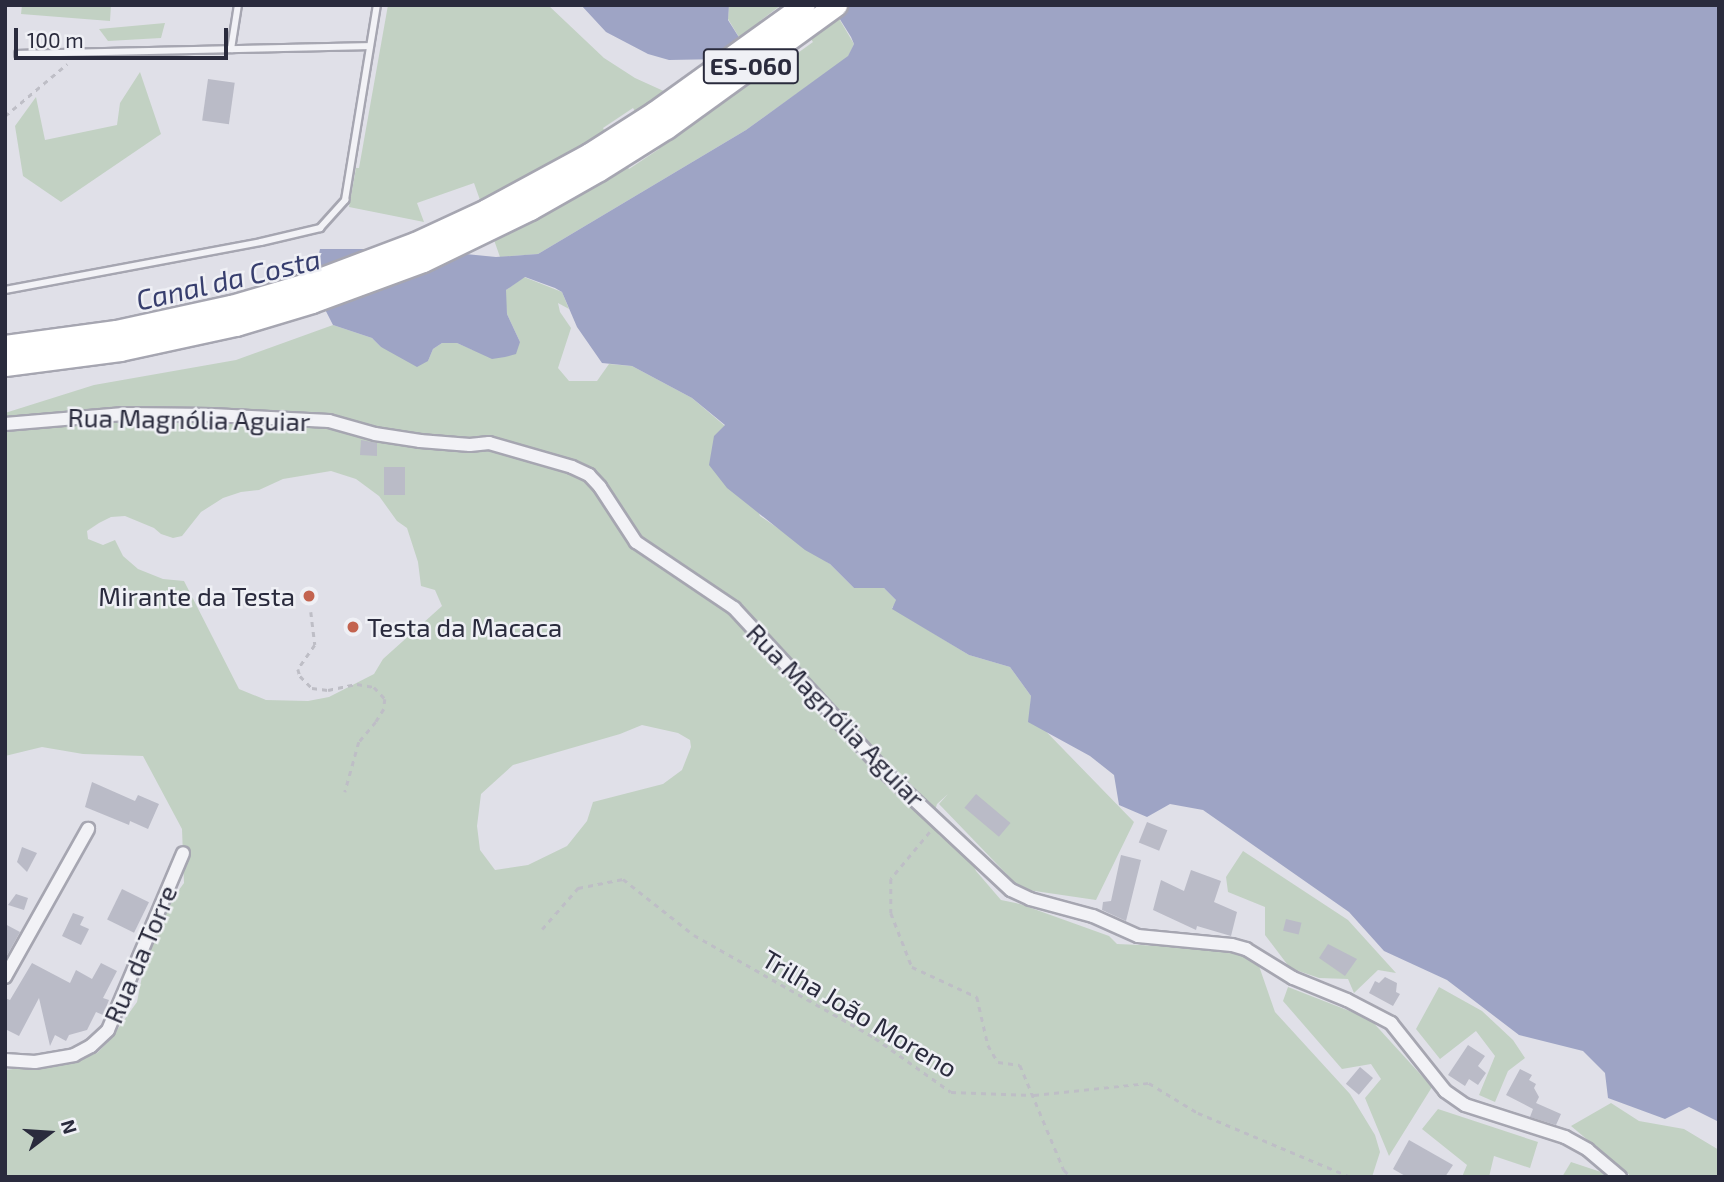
<!DOCTYPE html>
<html>
<head>
<meta charset="utf-8">
<style>
  body { margin:0 }
  #map { position:relative; width:1724px; height:1182px; overflow:hidden; background:#e0e0e8; font-family:"Exo 2",sans-serif }
  div>[style] { position:absolute }
  .green>* { inset:0; background:#c2d1c3 }
  .water>* { inset:0; background:#9ea4c5 }
  .building>* { inset:0; background:#babbc7; transform-origin:0 0 }
  .path>* { height:2.5px; margin-top:-1.25px; transform-origin:0; background:repeating-linear-gradient(90deg,#bebec6 0 5px,transparent 0 10px) }
  .roads { filter:drop-shadow(2px 0 #a6a6b1) drop-shadow(-2px 0 #a6a6b1) drop-shadow(0 2px #a6a6b1) drop-shadow(0 -2px #a6a6b1) }
  .lane>* { height:6px; margin:-3px; padding:0 3px; transform-origin:3px; border-radius:3px; background:#f2f2f6 }
  .street>* { height:12px; margin:-6px; padding:0 6px; transform-origin:6px; border-radius:6px; background:#f2f2f6 }
  .primary>* { height:21px; margin:-10.5px; padding:0 10.5px; transform-origin:10.5px; border-radius:10.5px; background:#fff }
  .dots>* { width:19px; height:19px; translate:-50% -50%; box-sizing:border-box; border:4px solid #eff0f5; border-radius:50% }
  span { translate:-50% -50%; white-space:nowrap; text-align:center; line-height:1.15; -webkit-text-stroke:5px #eff0f5; paint-order:stroke }
  .shield-label span { padding:2px 5px; background:#eff0f5; border:2px solid; border-radius:5px; -webkit-text-stroke-width:0 }
  .shield-label { font-size:24px; color:#2a2b3d; font-weight:700 }
  .street-label { font-size:26px; color:#2a2b3d }
  .poi-label { font-size:26px; color:#2a2b3d }
  .right { translate:-100% -50%; text-align:right }
  .left { translate:0 -50%; text-align:left }
  .water-label { font-size:28px; color:#373e6e; font-style:italic }
  .frame { position:absolute; inset:0; border:7px solid #2a2b3d; pointer-events:none }
  .north { position:absolute; left:14px; top:1098px; width:70px; height:70px; -webkit-text-stroke:5px #eff0f5; paint-order:stroke; rotate:73deg; font-size:19px; font-weight:700; line-height:28px; text-align:center; color:#2a2b3d }
  .north::after { content:''; display:block; margin:auto; width:24px; height:32px; background:#2a2b3d; clip-path:polygon(50% 0,100% 100%,50% 72%,0 100%) }
  .scale { position:absolute; left:14px; top:28px; width:214px; height:32px; box-sizing:border-box; border:4px solid #2a2b3d; border-top:0; padding-left:9px; font-size:21px; line-height:24px; white-space:nowrap; color:#2a2b3d; -webkit-text-stroke:5px #eff0f5; paint-order:stroke }
</style>
</head>
<body>
<div id="map">
  <div class="green">
    <i style="clip-path:polygon(22px 5px,111px 5px,110px 21px,21px 14px)"></i>
    <i style="clip-path:polygon(evenodd,388px 5px,548px 5px,604px 58px,635px 78px,668px 93px,745px 47px,728px 19px,729px 5px,781px 5px,760px 21px,788px 60px,813px 42px,786px 5px,831px 5px,854px 44px,848px 57px,746px 130px,538px 254px,500px 257px,474px 183px,417px 203px,424px 222px,349px 207px,356px 168px,359px 168px,388px 5px,633px 108px,659px 149px,629px 169px,603px 128px,633px 108px)"></i>
    <i style="clip-path:polygon(165px 23px,161px 38px,108px 41px,99px 29px)"></i>
    <i style="clip-path:polygon(140px 72px,161px 134px,61px 202px,23px 176px,15px 126px,36px 97px,45px 140px,117px 125px,120px 103px)"></i>
    <i style="clip-path:polygon(evenodd,524px 277px,562px 292px,569px 309px,558px 303px,560px 312px,571px 328px,558px 368px,569px 381px,597px 381px,609px 364px,632px 366px,692px 398px,725px 426px,760px 516px,830px 564px,854px 588px,884px 588px,897px 601px,892px 608px,969px 655px,1010px 667px,1031px 696px,1030px 715px,1134px 822px,1096px 900px,1021px 889px,939px 804px,948px 794px,937px 804px,934px 814px,939px 835px,972px 862px,976px 871px,1001px 900px,1020px 904px,1109px 936px,1117px 944px,1231px 949px,1259px 966px,1275px 1012px,1350px 1094px,1375px 1135px,1380px 1152px,1372px 1177px,5px 1177px,5px 1070px,70px 1062px,97px 1053px,109px 1041px,137px 1002px,146px 956px,171px 901px,184px 883px,182px 829px,143px 756px,83px 754px,42px 747px,5px 756px,5px 413px,94px 385px,236px 360px,333px 325px,372px 338px,381px 347px,428px 361px,433px 349px,442px 343px,457px 343px,473px 350px,520px 342px,507px 314px,505px 298px,506px 290px,524px 277px,331px 471px,356px 479px,379px 496px,397px 521px,407px 528px,418px 562px,421px 586px,435px 590px,442px 606px,383px 659px,374px 674px,329px 697px,308px 701px,266px 700px,239px 689px,184px 581px,163px 579px,138px 569px,123px 556px,115px 540px,103px 545px,88px 539px,87px 531px,99px 523px,111px 517px,125px 516px,154px 528px,161px 534px,173px 538px,182px 536px,201px 512px,223px 498px,241px 492px,259px 490px,283px 479px,331px 471px,524px 277px,642px 725px,678px 733px,690px 740px,691px 747px,682px 770px,663px 784px,593px 802px,587px 821px,567px 846px,528px 865px,495px 870px,480px 850px,477px 826px,481px 794px,513px 765px,620px 734px,642px 725px)"></i>
    <i style="clip-path:polygon(1243px 851px,1348px 920px,1396px 973px,1378px 970px,1354px 993px,1348px 979px,1319px 978px,1290px 968px,1265px 935px,1265px 907px,1228px 892px,1226px 877px)"></i>
    <i style="clip-path:polygon(1288px 987px,1370px 1019px,1432px 1087px,1389px 1156px,1365px 1098px,1381px 1079px,1371px 1064px,1342px 1069px,1283px 1001px)"></i>
    <i style="clip-path:polygon(1439px 987px,1482px 1011px,1513px 1040px,1525px 1058px,1508px 1071px,1495px 1102px,1479px 1095px,1495px 1056px,1476px 1031px,1440px 1059px,1416px 1029px)"></i>
    <i style="clip-path:polygon(1611px 1103px,1639px 1121px,1684px 1129px,1719px 1150px,1719px 1177px,1632px 1177px,1571px 1126px)"></i>
    <i style="clip-path:polygon(1438px 1109px,1538px 1142px,1530px 1168px,1494px 1156px,1489px 1177px,1462px 1177px,1467px 1165px,1422px 1129px)"></i>
    <i style="clip-path:polygon(1571px 1162px,1601px 1172px,1606px 1177px,1562px 1177px)"></i>
  </div>
  <div class="water">
    <i style="clip-path:polygon(581px 5px,729px 5px,728px 20px,745px 47px,722px 59px,669px 60px,648px 54px,606px 32px)"></i>
    <i style="clip-path:polygon(831px 5px,1719px 5px,1719px 1122px,1689px 1107px,1665px 1119px,1608px 1098px,1605px 1073px,1583px 1051px,1519px 1035px,1447px 980px,1384px 951px,1349px 912px,1203px 810px,1170px 804px,1147px 817px,1119px 805px,1114px 775px,1090px 756px,1028px 722px,1031px 696px,1010px 667px,969px 655px,892px 609px,896px 600px,884px 588px,854px 588px,830px 564px,805px 550px,727px 488px,709px 465px,714px 436px,725px 425px,692px 398px,632px 366px,602px 363px,577px 327px,562px 292px,555px 288px,525px 277px,506px 290px,507px 314px,520px 342px,516px 354px,505px 357px,492px 359px,457px 343px,442px 343px,433px 349px,428px 361px,417px 367px,381px 347px,372px 338px,333px 325px,312px 284px,320px 249px,415px 249px,496px 257px,538px 254px,746px 130px,848px 56px,854px 44px,851px 37px)"></i>
  </div>
  <div class="building">
    <i style="left:208px;top:79px;width:27px;height:42px;rotate:8deg"></i>
    <i style="clip-path:polygon(361px 440px,377px 443px,377px 456px,360px 455px)"></i>
    <i style="left:384px;top:467px;width:21px;height:28px"></i>
    <i style="clip-path:polygon(92px 782px,135px 801px,138px 795px,159px 804px,148px 829px,130px 821px,129px 825px,85px 807px)"></i>
    <i style="left:976px;top:794px;width:45px;height:18px;rotate:40deg"></i>
    <i style="left:1147px;top:822px;width:22px;height:22px;rotate:22deg"></i>
    <i style="clip-path:polygon(22px 847px,37px 853px,27px 872px,17px 862px)"></i>
    <i style="clip-path:polygon(1121px 855px,1141px 860px,1126px 921px,1102px 910px,1103px 902px,1111px 901px)"></i>
    <i style="clip-path:polygon(1191px 870px,1221px 881px,1214px 902px,1237px 912px,1231px 936px,1197px 926px,1196px 930px,1153px 910px,1161px 880px,1184px 891px)"></i>
    <i style="left:122px;top:889px;width:30px;height:34px;rotate:26deg"></i>
    <i style="clip-path:polygon(16px 894px,28px 898px,24px 910px,8px 905px)"></i>
    <i style="clip-path:polygon(73px 913px,84px 917px,80px 925px,89px 929px,81px 945px,62px 936px)"></i>
    <i style="left:1286px;top:919px;width:16px;height:12px;rotate:14deg"></i>
    <i style="clip-path:polygon(5px 924px,20px 932px,5px 959px)"></i>
    <i style="clip-path:polygon(1328px 944px,1357px 959px,1345px 976px,1319px 958px)"></i>
    <i style="clip-path:polygon(32px 963px,70px 983px,76px 970px,92px 979px,101px 963px,117px 971px,103px 998px,109px 1000px,103px 1015px,96px 1012px,87px 1030px,69px 1035px,66px 1041px,55px 1035px,50px 1046px,39px 998px,19px 1036px,5px 1029px,5px 998px,10px 1000px)"></i>
    <i style="clip-path:polygon(1385px 977px,1397px 983px,1396px 992px,1400px 994px,1393px 1006px,1369px 993px,1375px 981px,1379px 983px)"></i>
    <i style="clip-path:polygon(1468px 1045px,1485px 1056px,1478px 1066px,1486px 1073px,1478px 1085px,1469px 1079px,1465px 1086px,1448px 1075px)"></i>
    <i style="left:1360px;top:1067px;width:17px;height:22px;rotate:40deg"></i>
    <i style="clip-path:polygon(1520px 1069px,1532px 1075px,1529px 1080px,1536px 1084px,1534px 1088px,1539px 1097px,1536px 1103px,1561px 1114px,1556px 1125px,1530px 1117px,1533px 1109px,1506px 1095px)"></i>
    <i style="clip-path:polygon(1409px 1140px,1453px 1165px,1445px 1177px,1407px 1177px,1393px 1169px)"></i>
  </div>
  <div class="path">
    <i style="left:5px;top:116px;width:81px;rotate:-40deg"></i>
    <i style="left:311px;top:612px;width:33px;rotate:83deg"></i>
    <i style="left:315px;top:645px;width:29px;rotate:125deg"></i>
    <i style="left:298px;top:669px;width:7px;rotate:74deg"></i>
    <i style="left:300px;top:676px;width:17px;rotate:45deg"></i>
    <i style="left:312px;top:688px;width:16px;rotate:7deg"></i>
    <i style="left:328px;top:690px;width:30px;rotate:-12deg"></i>
    <i style="left:357px;top:684px;width:17px;rotate:10deg"></i>
    <i style="left:374px;top:687px;width:16px;rotate:47deg"></i>
    <i style="left:385px;top:699px;width:10px;rotate:96deg"></i>
    <i style="left:384px;top:709px;width:15px;rotate:122deg"></i>
    <i style="left:376px;top:722px;width:26px;rotate:130deg"></i>
    <i style="left:359px;top:742px;width:52px;rotate:105.6deg"></i>
    <i style="left:930px;top:832px;width:61px;rotate:129.7deg"></i>
    <i style="left:891px;top:879px;width:34px;rotate:90deg"></i>
    <i style="left:891px;top:913px;width:58px;rotate:68.7deg"></i>
    <i style="left:912px;top:967px;width:72px;rotate:24.8deg"></i>
    <i style="left:977px;top:997px;width:49px;rotate:77.1deg"></i>
    <i style="left:988px;top:1045px;width:20px;rotate:60deg"></i>
    <i style="left:998px;top:1062px;width:22px;rotate:8deg"></i>
    <i style="left:1020px;top:1065px;width:114px;rotate:67.3deg"></i>
    <i style="left:1064px;top:1170px;width:10px;rotate:45deg"></i>
    <i style="left:542px;top:929px;width:55px;rotate:-48.7deg"></i>
    <i style="left:578px;top:888px;width:46px;rotate:-11.3deg"></i>
    <i style="left:623px;top:879px;width:90px;rotate:38.3deg"></i>
    <i style="left:694px;top:935px;width:208px;rotate:29.6deg"></i>
    <i style="left:875px;top:1038px;width:93px;rotate:35.4deg"></i>
    <i style="left:951px;top:1092px;width:83px;rotate:2.1deg"></i>
    <i style="left:1034px;top:1095px;width:116px;rotate:-6deg"></i>
    <i style="left:1149px;top:1083px;width:57px;rotate:31.5deg"></i>
    <i style="left:1198px;top:1113px;width:166px;rotate:22.7deg"></i>
  </div>
  <div class="roads">
    <div class="lane">
      <i style="left:231px;top:49px;width:45px;rotate:-81deg"></i>
      <i style="left:18px;top:54px;width:352px;rotate:-1.3deg"></i>
      <i style="left:5px;top:290px;width:260px;rotate:-10.6deg"></i>
      <i style="left:261px;top:242px;width:61px;rotate:-13.3deg"></i>
      <i style="left:320px;top:228px;width:38px;rotate:-48deg"></i>
      <i style="left:345px;top:200px;width:198px;rotate:-80.7deg"></i>
    </div>
    <div class="street">
      <i style="left:5px;top:424px;width:119px;rotate:-4.8deg"></i>
      <i style="left:124px;top:414px;width:88px;rotate:0.7deg"></i>
      <i style="left:212px;top:415px;width:117px;rotate:2.9deg"></i>
      <i style="left:329px;top:421px;width:48px;rotate:15.8deg"></i>
      <i style="left:375px;top:434px;width:46px;rotate:8.8deg"></i>
      <i style="left:420px;top:441px;width:50px;rotate:4.6deg"></i>
      <i style="left:470px;top:445px;width:19px;rotate:-6deg"></i>
      <i style="left:489px;top:443px;width:86px;rotate:16.1deg"></i>
      <i style="left:572px;top:467px;width:19px;rotate:25deg"></i>
      <i style="left:589px;top:475px;width:16px;rotate:47deg"></i>
      <i style="left:600px;top:487px;width:66px;rotate:56.8deg"></i>
      <i style="left:636px;top:542px;width:118px;rotate:34deg"></i>
      <i style="left:734px;top:608px;width:227px;rotate:47.3deg"></i>
      <i style="left:888px;top:775px;width:168px;rotate:43.1deg"></i>
      <i style="left:1011px;top:890px;width:21px;rotate:25deg"></i>
      <i style="left:1030px;top:899px;width:65px;rotate:15.1deg"></i>
      <i style="left:1093px;top:916px;width:49px;rotate:24deg"></i>
      <i style="left:1138px;top:936px;width:94px;rotate:5.5deg"></i>
      <i style="left:1232px;top:945px;width:15px;rotate:16deg"></i>
      <i style="left:1246px;top:949px;width:55px;rotate:31.7deg"></i>
      <i style="left:1293px;top:978px;width:58px;rotate:22.2deg"></i>
      <i style="left:1347px;top:1000px;width:50px;rotate:27.6deg"></i>
      <i style="left:1391px;top:1023px;width:87px;rotate:51.5deg"></i>
      <i style="left:1445px;top:1091px;width:24px;rotate:35deg"></i>
      <i style="left:1465px;top:1105px;width:105px;rotate:17.7deg"></i>
      <i style="left:1565px;top:1137px;width:26px;rotate:29deg"></i>
      <i style="left:1588px;top:1150px;width:42px;rotate:40.2deg"></i>
      <i style="left:5px;top:977px;width:170px;rotate:-60.7deg"></i>
      <i style="left:5px;top:1060px;width:30px;rotate:4deg"></i>
      <i style="left:35px;top:1062px;width:40px;rotate:-10deg"></i>
      <i style="left:74px;top:1055px;width:19px;rotate:-28deg"></i>
      <i style="left:91px;top:1046px;width:23px;rotate:-43deg"></i>
      <i style="left:108px;top:1030px;width:192px;rotate:-67deg"></i>
    </div>
    <div class="primary">
      <i style="left:5px;top:346px;width:112px;rotate:-7.7deg"></i>
      <i style="left:116px;top:331px;width:118px;rotate:-12.3deg"></i>
      <i style="left:231px;top:306px;width:78px;rotate:-16.3deg"></i>
      <i style="left:306px;top:284px;width:116px;rotate:-20.6deg"></i>
      <i style="left:415px;top:243px;width:78px;rotate:-24.9deg"></i>
      <i style="left:486px;top:210px;width:117px;rotate:-28.5deg"></i>
      <i style="left:589px;top:154px;width:78px;rotate:-32.5deg"></i>
      <i style="left:655px;top:112px;width:183px;rotate:-35.7deg"></i>
      <i style="left:5px;top:365px;width:116px;rotate:-7.4deg"></i>
      <i style="left:120px;top:350px;width:119px;rotate:-12.2deg"></i>
      <i style="left:236px;top:325px;width:79px;rotate:-16.8deg"></i>
      <i style="left:312px;top:302px;width:118px;rotate:-20.3deg"></i>
      <i style="left:423px;top:261px;width:119px;rotate:-25.9deg"></i>
      <i style="left:530px;top:209px;width:79px;rotate:-29.5deg"></i>
      <i style="left:599px;top:170px;width:79px;rotate:-32.1deg"></i>
      <i style="left:666px;top:128px;width:210px;rotate:-35.9deg"></i>
    </div>
  </div>
  <div class="dots">
    <i style="left:309px;top:596px;background:#c3634f"></i>
    <i style="left:353px;top:627px;background:#c3634f"></i>
  </div>
  <div class="shield-label">
    <span style="left:751px;top:66px">ES-060</span>
  </div>
  <div class="street-label">
    <span style="left:189px;top:419px;rotate:1deg">Rua Magnólia Aguiar</span>
    <span style="left:836px;top:715px;rotate:46deg">Rua Magnólia Aguiar</span>
    <span style="left:140px;top:954px;rotate:-67deg">Rua da Torre</span>
    <span style="left:860px;top:1013px;rotate:31deg">Trilha João Moreno</span>
  </div>
  <div class="poi-label">
    <span class="right" style="left:295px;top:596px">Mirante da Testa</span>
    <span class="left" style="left:367px;top:627px">Testa da Macaca</span>
  </div>
  <div class="water-label">
    <span style="left:228px;top:279px;rotate:-13deg">Canal da Costa</span>
  </div>
  <div class="frame"></div>
  <div class="north">N</div>
  <div class="scale">100 m</div>
</div>
</body>
</html>
